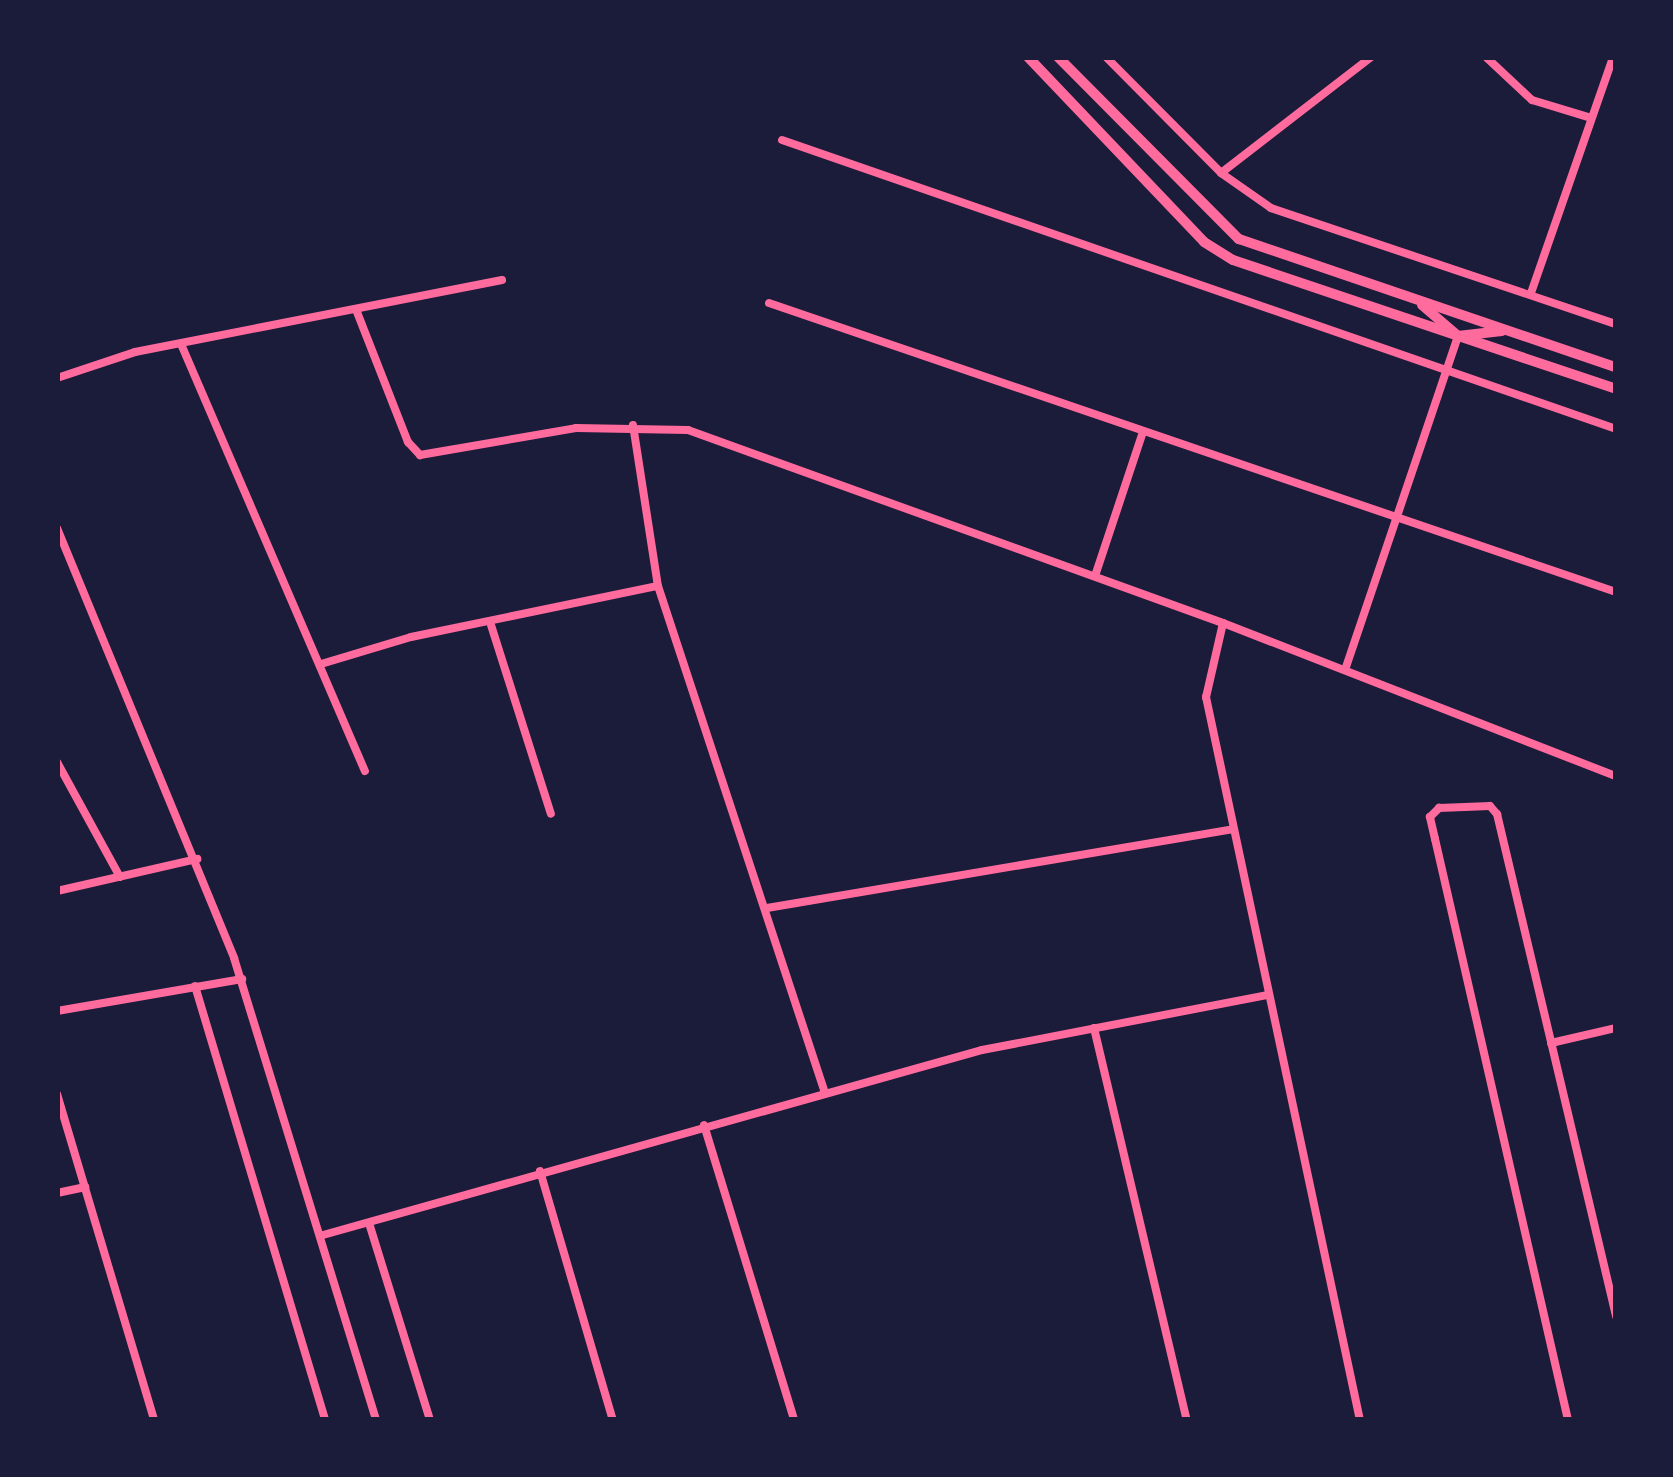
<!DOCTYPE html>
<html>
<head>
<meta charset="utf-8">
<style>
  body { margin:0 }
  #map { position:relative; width:1673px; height:1477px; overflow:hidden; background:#1b1b3a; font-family:Georgia,serif }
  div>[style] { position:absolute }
  .minor>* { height:8px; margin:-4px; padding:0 4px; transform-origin:4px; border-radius:4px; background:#ff6b9d }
  .tertiary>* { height:10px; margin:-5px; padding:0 5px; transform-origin:5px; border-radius:5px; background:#ff6b9d }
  span { translate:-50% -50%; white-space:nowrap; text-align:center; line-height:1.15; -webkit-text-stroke:10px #1b1b3a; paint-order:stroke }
  .frame { position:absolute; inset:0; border:60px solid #1b1b3a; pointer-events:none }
</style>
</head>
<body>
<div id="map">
  <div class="minor">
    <i style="left:1106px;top:57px;width:163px;rotate:45.2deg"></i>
    <i style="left:1221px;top:173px;width:61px;rotate:35deg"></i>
    <i style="left:1271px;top:208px;width:364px;rotate:18.6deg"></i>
    <i style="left:1486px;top:57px;width:63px;rotate:43.1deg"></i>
    <i style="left:1532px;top:100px;width:59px;rotate:16.9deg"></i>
    <i style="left:782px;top:140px;width:883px;rotate:19.11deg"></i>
    <i style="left:1221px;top:173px;width:190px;rotate:-37.7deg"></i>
    <i style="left:1531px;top:293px;width:250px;rotate:-70.8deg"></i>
    <i style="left:769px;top:303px;width:895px;rotate:18.84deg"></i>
    <i style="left:357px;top:312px;width:140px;rotate:68.6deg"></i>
    <i style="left:408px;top:442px;width:18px;rotate:47deg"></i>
    <i style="left:420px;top:455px;width:158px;rotate:-9.8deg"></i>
    <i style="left:576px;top:428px;width:112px;rotate:1deg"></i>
    <i style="left:688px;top:430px;width:569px;rotate:19.84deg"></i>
    <i style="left:1223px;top:623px;width:422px;rotate:21.3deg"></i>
    <i style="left:181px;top:344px;width:465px;rotate:66.7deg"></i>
    <i style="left:57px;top:378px;width:82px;rotate:-18.4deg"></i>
    <i style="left:135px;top:352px;width:374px;rotate:-11.1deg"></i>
    <i style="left:633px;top:425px;width:163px;rotate:81.2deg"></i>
    <i style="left:658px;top:586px;width:531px;rotate:71.77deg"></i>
    <i style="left:57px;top:528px;width:465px;rotate:67.6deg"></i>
    <i style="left:234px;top:958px;width:483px;rotate:72.9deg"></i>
    <i style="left:1095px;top:576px;width:152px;rotate:-71.6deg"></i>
    <i style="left:1223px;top:623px;width:76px;rotate:102.9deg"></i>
    <i style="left:1206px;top:697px;width:739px;rotate:77.98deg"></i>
    <i style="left:491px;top:625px;width:198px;rotate:72.4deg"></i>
    <i style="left:321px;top:664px;width:94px;rotate:-16.7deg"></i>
    <i style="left:411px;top:637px;width:252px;rotate:-11.7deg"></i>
    <i style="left:1345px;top:670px;width:353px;rotate:-71.3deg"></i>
    <i style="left:57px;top:762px;width:131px;rotate:61.3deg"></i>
    <i style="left:57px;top:891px;width:144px;rotate:-12.9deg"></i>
    <i style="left:767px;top:908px;width:470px;rotate:-9.6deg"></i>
    <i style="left:195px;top:986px;width:453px;rotate:73.3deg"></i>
    <i style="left:57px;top:1011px;width:188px;rotate:-9.8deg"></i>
    <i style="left:1094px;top:1028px;width:403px;rotate:76.7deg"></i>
    <i style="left:1551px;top:1043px;width:67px;rotate:-13deg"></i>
    <i style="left:57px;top:1094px;width:340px;rotate:73.4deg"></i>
    <i style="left:704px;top:1125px;width:308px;rotate:73deg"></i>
    <i style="left:540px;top:1171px;width:259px;rotate:73.7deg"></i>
    <i style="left:57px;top:1193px;width:29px;rotate:-12deg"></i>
    <i style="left:369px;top:1223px;width:206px;rotate:72.8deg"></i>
    <i style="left:323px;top:1235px;width:684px;rotate:-15.68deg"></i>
    <i style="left:982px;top:1050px;width:290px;rotate:-10.9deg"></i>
    <i style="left:1568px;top:1420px;width:596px;rotate:-102.89deg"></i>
    <i style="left:1435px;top:839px;width:23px;rotate:-103deg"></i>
    <i style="left:1430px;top:817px;width:13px;rotate:-45deg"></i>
    <i style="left:1439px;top:808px;width:51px;rotate:-2.2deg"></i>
    <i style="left:1490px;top:806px;width:11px;rotate:49deg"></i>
    <i style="left:1497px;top:814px;width:516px;rotate:76.66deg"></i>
  </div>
  <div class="tertiary">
    <i style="left:1028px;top:57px;width:255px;rotate:46.4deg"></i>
    <i style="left:1204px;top:242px;width:34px;rotate:32deg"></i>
    <i style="left:1233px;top:260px;width:404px;rotate:18.6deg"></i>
    <i style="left:1058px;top:57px;width:257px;rotate:45.2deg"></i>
    <i style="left:1239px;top:239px;width:398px;rotate:18.8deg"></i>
    <i style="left:1422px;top:305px;width:48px;rotate:40.7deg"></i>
    <i style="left:1458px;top:336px;width:44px;rotate:-6.5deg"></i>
  </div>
  <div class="frame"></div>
</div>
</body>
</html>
